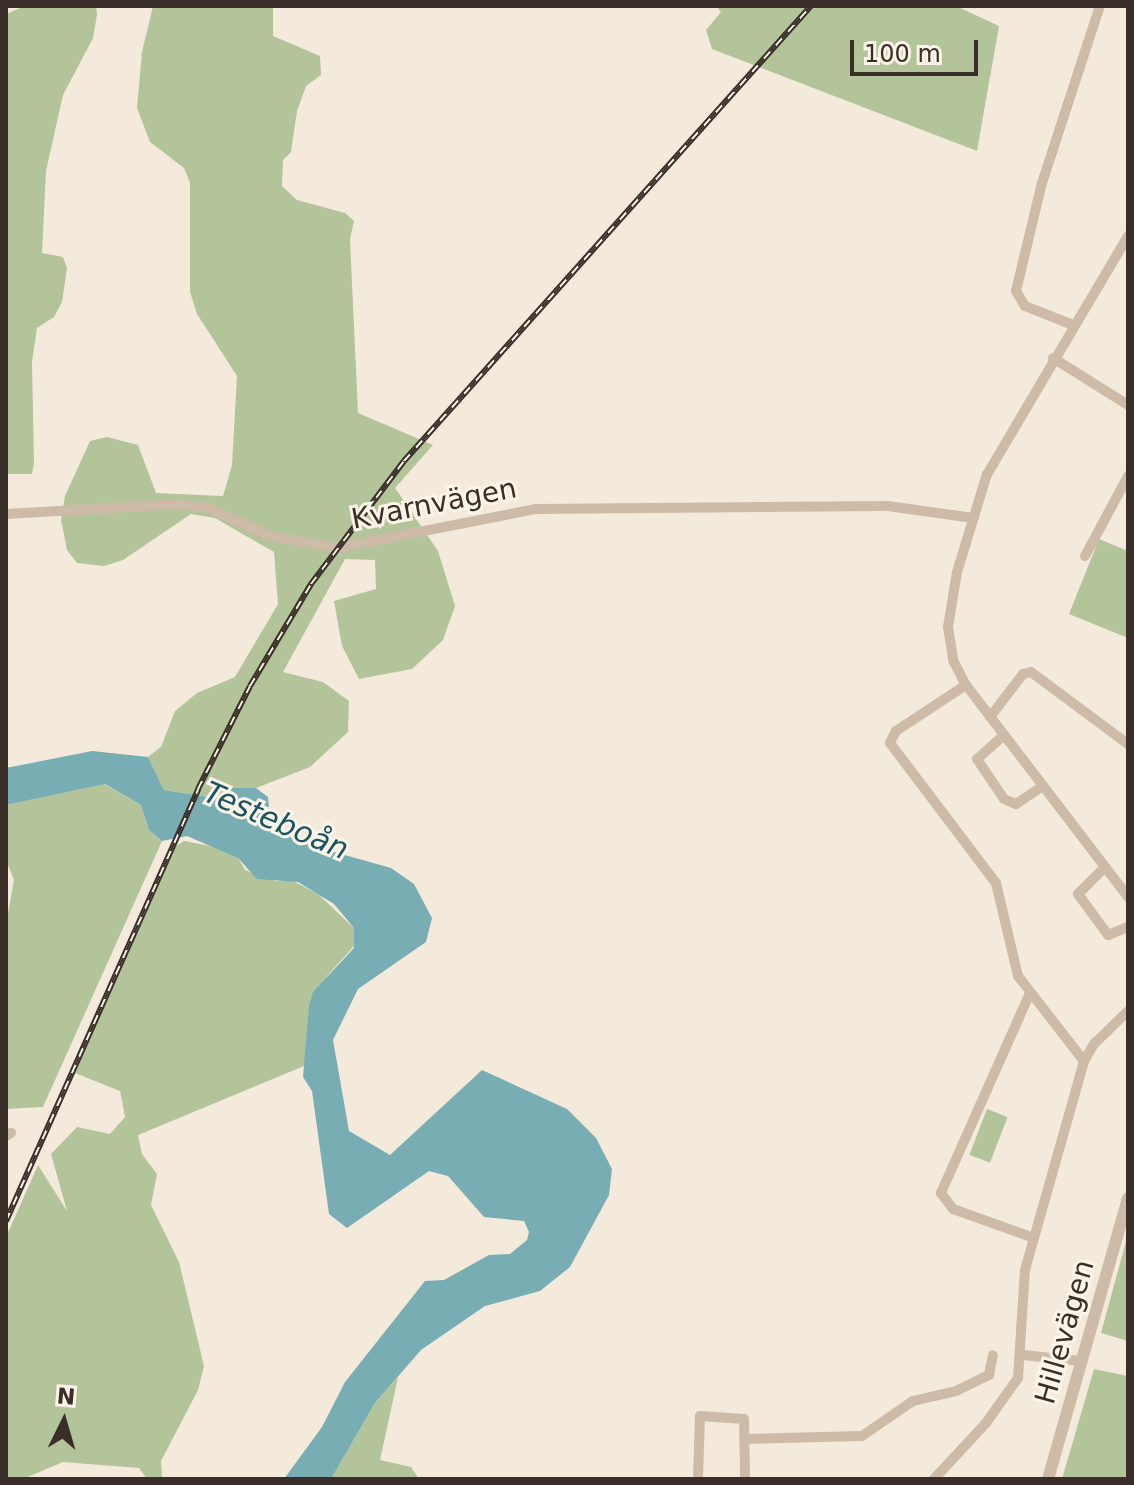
<!DOCTYPE html>
<html>
<head>
<meta charset="utf-8">
<style>
  body { margin:0 }
  #map { position:relative; width:1134px; height:1485px; overflow:hidden; background:#f4eadc; font-family:"DejaVu Sans",sans-serif }
  div>[style] { position:absolute }
  .green>* { inset:0; background:#b3c49a; transform-origin:0 0 }
  .water>* { inset:0; background:#78adb3 }
  .minor>* { height:10px; margin:-5px; padding:0 5px; transform-origin:5px; border-radius:5px; background:#cdbba7 }
  .tertiary>* { height:12px; margin:-6px; padding:0 6px; transform-origin:6px; border-radius:6px; background:#cdbba7 }
  .rail>* { height:6px; margin-top:-3px; transform-origin:0; background:repeating-linear-gradient(90deg,#fbf4e9 0 9px,#392f28 0 18px); box-sizing:border-box; border-block:2px solid #392f28 }
  span { translate:-50% -50%; white-space:nowrap; text-align:center; line-height:1.15; -webkit-text-stroke:6px #fbf4e9; paint-order:stroke }
  .street-label { font-size:28px; color:#392f28 }
  .water-label { font-size:30px; color:#1a545e; font-style:italic }
  .frame { position:absolute; inset:0; border:8px solid #392f28; pointer-events:none }
  .north { position:absolute; left:24px; top:1381px; width:80px; height:80px; -webkit-text-stroke:6px #fbf4e9; paint-order:stroke; rotate:5deg; font-size:22px; font-weight:700; line-height:32px; text-align:center; color:#392f28 }
  .north::after { content:''; display:block; margin:auto; width:28px; height:36px; background:#392f28; clip-path:polygon(50% 0,100% 100%,50% 72%,0 100%) }
  .scale { position:absolute; left:850px; top:40px; width:128px; height:36px; box-sizing:border-box; border:4px solid #392f28; border-top:0; padding-left:10px; font-size:24px; line-height:28px; white-space:nowrap; color:#392f28; -webkit-text-stroke:6px #fbf4e9; paint-order:stroke }
</style>
</head>
<body>
<div id="map">
  <div class="green">
    <i style="clip-path:polygon(25px 6px,96px 6px,97px 15px,93px 38px,63px 95px,46px 171px,42px 253px,63px 257px,67px 268px,62px 302px,54px 317px,37px 328px,32px 362px,34px 463px,32px 474px,6px 474px,6px 14px)"></i>
    <i style="clip-path:polygon(153px 6px,273px 6px,273px 36px,320px 56px,321px 75px,306px 86px,297px 111px,291px 152px,283px 160px,282px 186px,297px 200px,345px 213px,354px 221px,350px 239px,358px 413px,433px 445px,395px 488px,438px 551px,455px 606px,443px 640px,412px 669px,359px 679px,342px 646px,334px 601px,376px 589px,375px 560px,345px 559px,283px 672px,323px 682px,349px 701px,348px 732px,310px 767px,256px 788px,232px 788px,216px 798px,164px 790px,148px 757px,161px 747px,175px 711px,197px 693px,235px 677px,278px 604px,274px 552px,215px 518px,191px 514px,123px 560px,104px 566px,77px 563px,67px 550px,61px 520px,65px 496px,90px 441px,107px 437px,138px 445px,156px 493px,223px 496px,232px 465px,237px 376px,197px 314px,190px 292px,190px 183px,184px 168px,150px 142px,137px 108px,142px 52px)"></i>
    <i style="clip-path:polygon(716px 6px,956px 6px,999px 26px,977px 151px,712px 49px,706px 30px,721px 12px)"></i>
    <i style="clip-path:polygon(1099px 539px,1128px 551px,1128px 638px,1069px 614px)"></i>
    <i style="clip-path:polygon(104px 784px,141px 805px,149px 830px,162px 841px,43px 1107px,6px 1109px,6px 924px,14px 880px,6px 860px,6px 805px)"></i>
    <i style="clip-path:polygon(184px 841px,216px 847px,238px 858px,245px 870px,275px 881px,291px 880px,318px 894px,354px 928px,356px 944px,327px 976px,304px 1066px,138px 1135px,142px 1154px,157px 1174px,151px 1205px,179px 1262px,204px 1366px,198px 1390px,161px 1461px,162px 1479px,147px 1479px,139px 1468px,63px 1462px,23px 1479px,6px 1479px,6px 1237px,38px 1165px,67px 1211px,51px 1154px,77px 1127px,110px 1134px,125px 1117px,120px 1091px,75px 1073px,176px 846px)"></i>
    <i style="left:987px;top:1109px;width:22px;height:49px;rotate:21deg"></i>
    <i style="clip-path:polygon(1128px 1234px,1128px 1341px,1101px 1333px)"></i>
    <i style="clip-path:polygon(1094px 1369px,1128px 1376px,1128px 1479px,1062px 1479px)"></i>
    <i style="clip-path:polygon(398px 1377px,380px 1460px,411px 1467px,419px 1479px,331px 1479px,375px 1403px)"></i>
  </div>
  <div class="water">
    <i style="clip-path:polygon(92px 751px,148px 757px,164px 790px,215px 798px,232px 788px,256px 788px,268px 797px,270px 820px,295px 841px,391px 868px,414px 884px,432px 918px,426px 942px,358px 989px,333px 1040px,349px 1131px,390px 1155px,482px 1070px,567px 1109px,596px 1138px,612px 1169px,609px 1195px,570px 1267px,540px 1291px,485px 1306px,421px 1350px,375px 1403px,331px 1479px,284px 1479px,322px 1427px,345px 1382px,425px 1281px,444px 1280px,489px 1255px,510px 1254px,527px 1240px,529px 1232px,524px 1221px,484px 1217px,448px 1176px,429px 1171px,347px 1228px,329px 1214px,312px 1091px,303px 1077px,309px 1006px,313px 992px,354px 948px,354px 928px,334px 904px,298px 882px,257px 879px,238px 858px,187px 836px,162px 841px,149px 830px,141px 805px,105px 784px,6px 805px,6px 768px)"></i>
  </div>
  <div class="minor">
    <i style="left:1128px;top:236px;width:277px;rotate:120.6deg"></i>
    <i style="left:987px;top:474px;width:102px;rotate:107deg"></i>
    <i style="left:957px;top:572px;width:56px;rotate:99.3deg"></i>
    <i style="left:948px;top:627px;width:33px;rotate:81deg"></i>
    <i style="left:953px;top:660px;width:28px;rotate:63deg"></i>
    <i style="left:966px;top:685px;width:267px;rotate:52.6deg"></i>
    <i style="left:1073px;top:325px;width:52px;rotate:-158.4deg"></i>
    <i style="left:1025px;top:306px;width:17px;rotate:-121deg"></i>
    <i style="left:1016px;top:291px;width:111px;rotate:-76.5deg"></i>
    <i style="left:1042px;top:183px;width:186px;rotate:-71.9deg"></i>
    <i style="left:1053px;top:358px;width:89px;rotate:32.1deg"></i>
    <i style="left:6px;top:514px;width:174px;rotate:-3.3deg"></i>
    <i style="left:180px;top:504px;width:28px;rotate:8deg"></i>
    <i style="left:208px;top:508px;width:68px;rotate:24.3deg"></i>
    <i style="left:270px;top:536px;width:68px;rotate:10.2deg"></i>
    <i style="left:337px;top:548px;width:202px;rotate:-11.1deg"></i>
    <i style="left:535px;top:509px;width:353px;rotate:-0.5deg"></i>
    <i style="left:888px;top:506px;width:86px;rotate:8deg"></i>
    <i style="left:1085px;top:556px;width:91px;rotate:-61.7deg"></i>
    <i style="left:966px;top:685px;width:84px;rotate:146.7deg"></i>
    <i style="left:896px;top:731px;width:13px;rotate:117deg"></i>
    <i style="left:890px;top:743px;width:176px;rotate:52.9deg"></i>
    <i style="left:996px;top:883px;width:96px;rotate:76.7deg"></i>
    <i style="left:1018px;top:976px;width:108px;rotate:52.2deg"></i>
    <i style="left:990px;top:717px;width:54px;rotate:-52.5deg"></i>
    <i style="left:1023px;top:674px;width:8px;rotate:-14deg"></i>
    <i style="left:1031px;top:672px;width:121px;rotate:36.6deg"></i>
    <i style="left:1004px;top:735px;width:36px;rotate:138deg"></i>
    <i style="left:977px;top:759px;width:48px;rotate:56deg"></i>
    <i style="left:1004px;top:799px;width:13px;rotate:23deg"></i>
    <i style="left:1016px;top:804px;width:32px;rotate:-34deg"></i>
    <i style="left:1105px;top:867px;width:38px;rotate:135deg"></i>
    <i style="left:1078px;top:894px;width:51px;rotate:53.8deg"></i>
    <i style="left:1108px;top:935px;width:22px;rotate:-22deg"></i>
    <i style="left:1030px;top:993px;width:219px;rotate:114deg"></i>
    <i style="left:941px;top:1193px;width:20px;rotate:53deg"></i>
    <i style="left:953px;top:1209px;width:86px;rotate:19.7deg"></i>
    <i style="left:6px;top:1136px;width:6px;rotate:-31deg"></i>
    <i style="left:1023px;top:1355px;width:58px;rotate:5.9deg"></i>
    <i style="left:745px;top:1439px;width:117px;rotate:-1.5deg"></i>
    <i style="left:862px;top:1436px;width:62px;rotate:-34.5deg"></i>
    <i style="left:913px;top:1401px;width:44px;rotate:-13.1deg"></i>
    <i style="left:956px;top:1391px;width:37px;rotate:-26deg"></i>
    <i style="left:989px;top:1375px;width:20px;rotate:-79deg"></i>
    <i style="left:698px;top:1479px;width:63px;rotate:-88.2deg"></i>
    <i style="left:700px;top:1416px;width:44px;rotate:3.9deg"></i>
    <i style="left:744px;top:1419px;width:60px;rotate:89deg"></i>
    <i style="left:934px;top:1479px;width:76px;rotate:-47.1deg"></i>
    <i style="left:986px;top:1423px;width:55px;rotate:-54.6deg"></i>
    <i style="left:1018px;top:1378px;width:108px;rotate:-86.3deg"></i>
    <i style="left:1025px;top:1270px;width:217px;rotate:-74.2deg"></i>
    <i style="left:1084px;top:1061px;width:20px;rotate:-60deg"></i>
    <i style="left:1094px;top:1044px;width:47px;rotate:-44.1deg"></i>
  </div>
  <div class="tertiary">
    <i style="left:1048px;top:1479px;width:292px;rotate:-74.1deg"></i>
  </div>
  <div class="rail">
    <i style="left:6px;top:1221px;width:473px;rotate:-66deg"></i>
    <i style="left:198px;top:789px;width:115px;rotate:-63.2deg"></i>
    <i style="left:250px;top:686px;width:119px;rotate:-59.1deg"></i>
    <i style="left:311px;top:584px;width:154px;rotate:-52.9deg"></i>
    <i style="left:404px;top:461px;width:610px;rotate:-48.19deg"></i>
  </div>
  <div class="street-label">
    <span style="left:434px;top:504px;rotate:-11deg">Kvarnvägen</span>
    <span style="left:1065px;top:1332px;rotate:-74deg">Hillevägen</span>
  </div>
  <div class="water-label">
    <span style="left:276px;top:821px;rotate:23deg">Testeboån</span>
  </div>
  <div class="frame"></div>
  <div class="north">N</div>
  <div class="scale">100 m</div>
</div>
</body>
</html>
